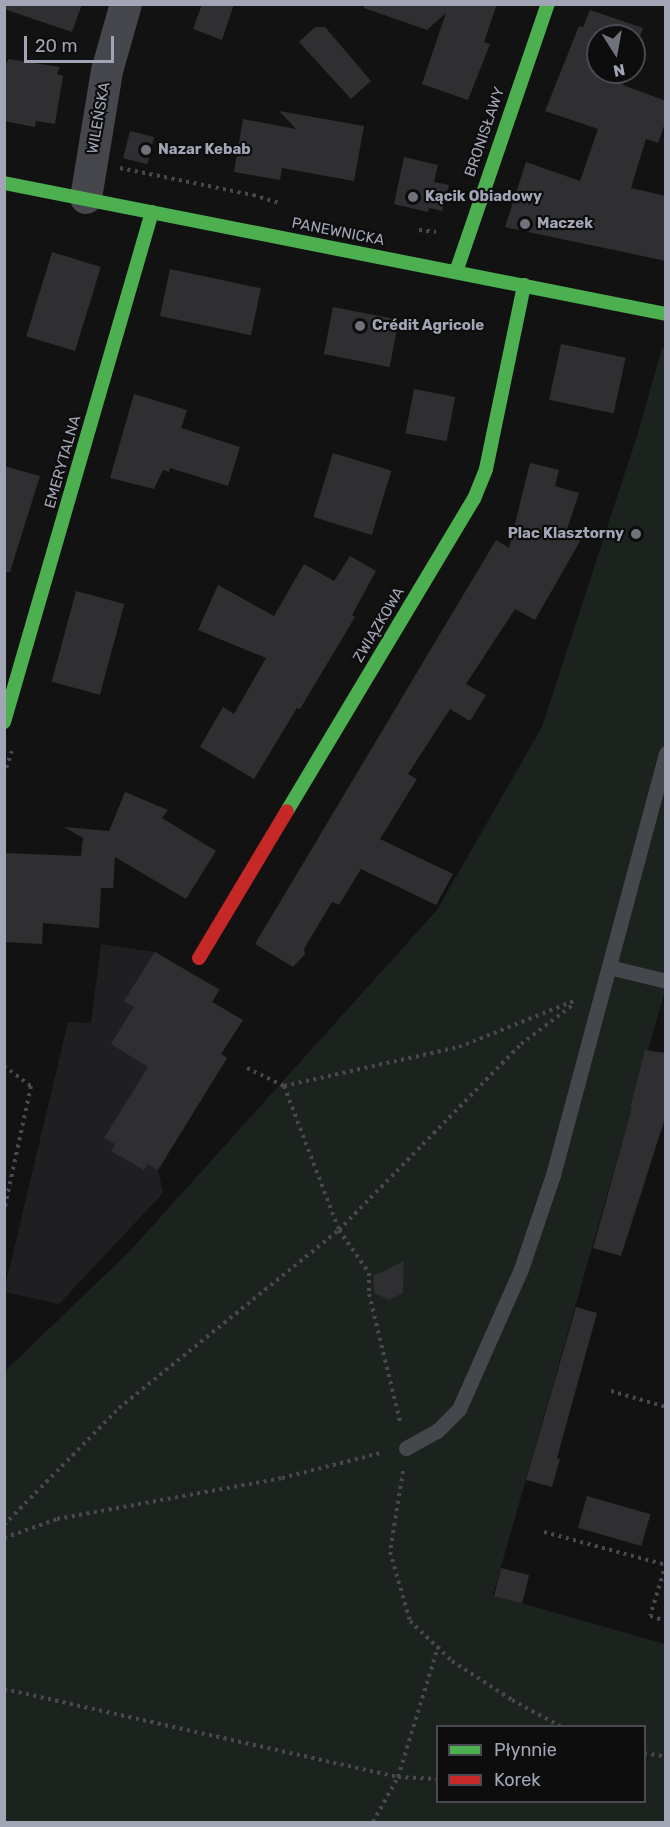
<!DOCTYPE html>
<html>
<head>
<meta charset="utf-8">
<style>
  body { margin:0 }
  #map { position:relative; width:670px; height:1827px; overflow:hidden; background:#121213; font-family:Rubik,sans-serif }
  div>[style] { position:absolute }
  .built>* { inset:0; background:#1f1f21 }
  .green>* { inset:0; background:#1c231e }
  .building>* { inset:0; background:#2f2f31; transform-origin:0 0 }
  .path>* { height:4px; margin-top:-2px; transform-origin:0; background:repeating-linear-gradient(90deg,#48484d 0 3px,transparent 0 7.5px) }
  .lane>* { height:15px; margin:-7.5px; padding:0 7.5px; transform-origin:7.5px; border-radius:7.5px; background:#46474c }
  .street>* { height:32px; margin:-16px; padding:0 16px; transform-origin:16px; border-radius:16px; background:#46474c }
  .fast>* { height:14px; margin:-7px; padding:0 7px; transform-origin:7px; border-radius:7px; background:#4caf50 }
  .jam>* { height:14px; margin:-7px; padding:0 7px; transform-origin:7px; border-radius:7px; background:#c62828 }
  .dots>* { width:16px; height:16px; translate:-50% -50%; box-sizing:border-box; border:3px solid #0d0d0e; border-radius:50% }
  span { translate:-50% -50%; white-space:nowrap; text-align:center; line-height:1.15; -webkit-text-stroke:4.5px #0d0d0e; paint-order:stroke }
  .street-label { font-size:15px; color:#a2a5b5 }
  .poi-label { font-size:15px; color:#a2a5b5; font-weight:700 }
  .left { translate:0 -50%; text-align:left }
  .right { translate:-100% -50%; text-align:right }
  .frame { position:absolute; inset:0; border:6px solid #a2a5b5; pointer-events:none }
  .legend { position:absolute; left:436px; top:1725px; width:210px; height:78px; box-sizing:border-box; background:#0d0d0e; border:2px solid #494a51; margin:0; padding:8px 10px; list-style:none; font-size:18px; color:#a2a5b5 }
  .legend li { display:flex; align-items:center; gap:12px; height:30px }
  .legend b { width:30px; border:2px solid #494a51 }
  .north { position:absolute; left:586px; top:24px; width:60px; height:60px; box-sizing:border-box; background:#0d0d0e; border:2px solid #494a51; border-radius:50%; rotate:169deg; font-size:16px; font-weight:700; line-height:24px; text-align:center; color:#a2a5b5 }
  .north::after { content:''; display:block; margin:auto; width:21px; height:27px; background:#70727c; clip-path:polygon(50% 0,100% 100%,50% 72%,0 100%) }
  .scale { position:absolute; left:24px; top:36px; width:90px; height:27px; box-sizing:border-box; border:3px solid #a2a5b5; border-top:0; padding-left:8px; font-size:18px; line-height:21px; white-space:nowrap; color:#a2a5b5; -webkit-text-stroke:4px #0d0d0e; paint-order:stroke }
</style>
</head>
<body>
<div id="map">
  <div class="built">
    <i style="clip-path:polygon(101px 944px,155px 952px,220px 989px,212px 1002px,243px 1020px,221px 1054px,227px 1058px,158px 1170px,163px 1193px,59px 1304px,5px 1292px,5px 1287px,68px 1022px,91px 1023px)"></i>
  </div>
  <div class="green">
    <i style="clip-path:polygon(evenodd,662px 348px,665px 349px,665px 990px,648px 1051px,645px 1051px,630px 1106px,632px 1107px,493px 1595px,665px 1644px,665px 1822px,5px 1822px,5px 1371px,129px 1252px,437px 910px,542px 727px,637px 436px,662px 348px,438px 1726px,644px 1726px,644px 1802px,438px 1802px,438px 1726px)"></i>
  </div>
  <div class="building">
    <i style="clip-path:polygon(4px 4px,82px 4px,72px 32px,4px 9px)"></i>
    <i style="clip-path:polygon(202px 4px,234px 4px,222px 40px,193px 29px)"></i>
    <i style="clip-path:polygon(365px 4px,497px 4px,484px 42px,490px 44px,468px 100px,422px 84px,446px 13px,427px 30px,364px 8px)"></i>
    <i style="clip-path:polygon(590px 10px,643px 28px,634px 53px,634px 36px,598px 36px,598px 72px,627px 72px,623px 85px,666px 101px,666px 120px,658px 143px,646px 139px,631px 188px,666px 196px,666px 261px,505px 227px,526px 162px,580px 181px,598px 129px,545px 111px,579px 26px,583px 27px)"></i>
    <i style="clip-path:polygon(315px 27px,325px 27px,371px 81px,351px 99px,299px 42px)"></i>
    <i style="clip-path:polygon(8px 59px,60px 67px,57px 74px,63px 76px,55px 124px,36px 121px,35px 127px,4px 121px,4px 62px,7px 63px)"></i>
    <i style="clip-path:polygon(279px 111px,364px 126px,354px 181px,282px 168px,280px 180px,234px 172px,243px 119px,296px 129px)"></i>
    <i style="left:130px;top:131px;width:25px;height:28px;rotate:14deg"></i>
    <i style="clip-path:polygon(404px 157px,438px 165px,434px 182px,449px 185px,442px 211px,429px 208px,428px 212px,394px 204px)"></i>
    <i style="left:52px;top:252px;width:51px;height:88px;rotate:17deg"></i>
    <i style="left:170px;top:269px;width:93px;height:48px;rotate:12deg"></i>
    <i style="left:333px;top:307px;width:67px;height:48px;rotate:11deg"></i>
    <i style="left:561px;top:344px;width:66px;height:57px;rotate:12deg"></i>
    <i style="left:414px;top:389px;width:42px;height:45px;rotate:11deg"></i>
    <i style="clip-path:polygon(134px 394px,187px 410px,181px 428px,240px 447px,228px 486px,170px 468px,169px 472px,163px 470px,154px 489px,110px 478px)"></i>
    <i style="left:333px;top:453px;width:61px;height:67px;rotate:17deg"></i>
    <i style="clip-path:polygon(530px 463px,559px 470px,555px 486px,579px 493px,566px 532px,583px 536px,535px 620px,515px 609px,466px 684px,486px 695px,470px 721px,450px 709px,408px 774px,417px 779px,380px 839px,453px 874px,436px 905px,361px 869px,339px 905px,332px 902px,304px 949px,305px 954px,293px 967px,255px 944px,496px 540px,509px 548px)"></i>
    <i style="clip-path:polygon(4px 466px,40px 476px,10px 572px,4px 572px)"></i>
    <i style="clip-path:polygon(350px 556px,376px 571px,352px 615px,355px 617px,300px 709px,297px 708px,254px 779px,200px 747px,223px 707px,234px 714px,266px 658px,198px 630px,218px 585px,274px 616px,304px 564px,334px 581px)"></i>
    <i style="left:76px;top:591px;width:50px;height:94px;rotate:15deg"></i>
    <i style="clip-path:polygon(125px 792px,168px 810px,162px 818px,216px 851px,186px 899px,115px 857px,113px 888px,101px 888px,99px 928px,43px 923px,42px 944px,4px 942px,4px 853px,81px 856px,83px 838px,64px 827px,109px 831px)"></i>
    <i style="clip-path:polygon(155px 952px,219px 990px,212px 1002px,243px 1020px,221px 1054px,227px 1058px,158px 1170px,148px 1164px,144px 1170px,111px 1151px,115px 1144px,104px 1138px,148px 1067px,111px 1044px,134px 1007px,124px 1001px)"></i>
    <i style="clip-path:polygon(645px 1050px,666px 1053px,666px 1115px,621px 1256px,593px 1248px,632px 1107px,630px 1107px)"></i>
    <i style="clip-path:polygon(404px 1261px,403px 1293px,389px 1300px,374px 1293px,373px 1276px)"></i>
    <i style="clip-path:polygon(576px 1307px,597px 1313px,557px 1458px,560px 1459px,552px 1487px,526px 1480px)"></i>
    <i style="left:587px;top:1496px;width:66px;height:33px;rotate:16deg"></i>
    <i style="left:501px;top:1568px;width:29px;height:29px;rotate:14deg"></i>
  </div>
  <div class="path">
    <i style="left:120px;top:168px;width:136px;rotate:11.5deg"></i>
    <i style="left:253px;top:195px;width:28px;rotate:17deg"></i>
    <i style="left:419px;top:230px;width:17px;rotate:7deg"></i>
    <i style="left:4px;top:775px;width:25px;rotate:-72deg"></i>
    <i style="left:4px;top:1066px;width:34px;rotate:37deg"></i>
    <i style="left:31px;top:1086px;width:128px;rotate:102.2deg"></i>
    <i style="left:247px;top:1068px;width:41px;rotate:25.9deg"></i>
    <i style="left:284px;top:1086px;width:179px;rotate:-12.6deg"></i>
    <i style="left:459px;top:1047px;width:124px;rotate:-21.8deg"></i>
    <i style="left:284px;top:1086px;width:154px;rotate:69.1deg"></i>
    <i style="left:339px;top:1230px;width:52px;rotate:55.1deg"></i>
    <i style="left:369px;top:1273px;width:21px;rotate:90deg"></i>
    <i style="left:369px;top:1294px;width:135px;rotate:76.3deg"></i>
    <i style="left:611px;top:1391px;width:57px;rotate:16.2deg"></i>
    <i style="left:403px;top:1471px;width:82px;rotate:99.1deg"></i>
    <i style="left:390px;top:1552px;width:72px;rotate:73.8deg"></i>
    <i style="left:410px;top:1621px;width:58px;rotate:43.6deg"></i>
    <i style="left:452px;top:1661px;width:72px;rotate:33deg"></i>
    <i style="left:512px;top:1700px;width:55px;rotate:28.4deg"></i>
    <i style="left:4px;top:1525px;width:164px;rotate:-45.5deg"></i>
    <i style="left:119px;top:1408px;width:283px;rotate:-39deg"></i>
    <i style="left:339px;top:1230px;width:260px;rotate:-45.6deg"></i>
    <i style="left:521px;top:1044px;width:66px;rotate:-37deg"></i>
    <i style="left:544px;top:1532px;width:126px;rotate:15.1deg"></i>
    <i style="left:4px;top:1538px;width:56px;rotate:-19.7deg"></i>
    <i style="left:57px;top:1519px;width:229px;rotate:-10.3deg"></i>
    <i style="left:282px;top:1478px;width:105px;rotate:-14.3deg"></i>
    <i style="left:666px;top:1564px;width:54px;rotate:107.1deg"></i>
    <i style="left:650px;top:1616px;width:17px;rotate:17deg"></i>
    <i style="left:4px;top:1689px;width:404px;rotate:12.6deg"></i>
    <i style="left:398px;top:1777px;width:40px;rotate:2.9deg"></i>
    <i style="left:644px;top:1753px;width:22px;rotate:10deg"></i>
    <i style="left:373px;top:1822px;width:51px;rotate:-60.9deg"></i>
    <i style="left:398px;top:1777px;width:136px;rotate:-72.9deg"></i>
  </div>
  <div class="lane">
    <i style="left:609px;top:967px;width:59px;rotate:13.8deg"></i>
    <i style="left:406px;top:1448px;width:35px;rotate:-29deg"></i>
    <i style="left:437px;top:1431px;width:31px;rotate:-45deg"></i>
    <i style="left:459px;top:1409px;width:153px;rotate:-66.1deg"></i>
    <i style="left:521px;top:1269px;width:99px;rotate:-71.2deg"></i>
    <i style="left:553px;top:1175px;width:437px;rotate:-75deg"></i>
  </div>
  <div class="street">
    <i style="left:86px;top:198px;width:129px;rotate:-80.6deg"></i>
    <i style="left:107px;top:71px;width:70px;rotate:-74.2deg"></i>
  </div>
  <div class="fast">
    <i style="left:4px;top:183px;width:675px;rotate:11.19deg"></i>
    <i style="left:456px;top:272px;width:283px;rotate:-71.1deg"></i>
    <i style="left:4px;top:722px;width:531px;rotate:-73.82deg"></i>
    <i style="left:287px;top:811px;width:364px;rotate:-59.1deg"></i>
    <i style="left:474px;top:499px;width:32px;rotate:-68deg"></i>
    <i style="left:486px;top:469px;width:188px;rotate:-78.3deg"></i>
  </div>
  <div class="jam">
    <i style="left:199px;top:958px;width:171px;rotate:-59.1deg"></i>
  </div>
  <div class="dots">
    <i style="left:146px;top:150px;background:#70727c"></i>
    <i style="left:413px;top:197px;background:#70727c"></i>
    <i style="left:525px;top:224px;background:#70727c"></i>
    <i style="left:360px;top:326px;background:#70727c"></i>
    <i style="left:636px;top:534px;background:#70727c"></i>
  </div>
  <div class="street-label">
    <span style="left:99px;top:118px;rotate:-80deg">WILEŃSKA</span>
    <span style="left:485px;top:132px;rotate:-71deg">BRONISŁAWY</span>
    <span style="left:338px;top:232px;rotate:11deg">PANEWNICKA</span>
    <span style="left:63px;top:462px;rotate:-74deg">EMERYTALNA</span>
    <span style="left:379px;top:625px;rotate:-59deg">ZWIĄZKOWA</span>
  </div>
  <div class="poi-label">
    <span class="left" style="left:158px;top:150px">Nazar Kebab</span>
    <span class="left" style="left:425px;top:197px">Kącik Obiadowy</span>
    <span class="left" style="left:537px;top:224px">Maczek</span>
    <span class="left" style="left:372px;top:326px">Crédit Agricole</span>
    <span class="right" style="left:624px;top:534px">Plac Klasztorny</span>
  </div>
  <div class="frame"></div>
  <ul class="legend">
  <li><b style="height:8px;background:#4caf50"></b>Płynnie</li>
  <li><b style="height:8px;background:#c62828"></b>Korek</li>
  </ul>
  <div class="north">N</div>
  <div class="scale">20 m</div>
</div>
</body>
</html>
